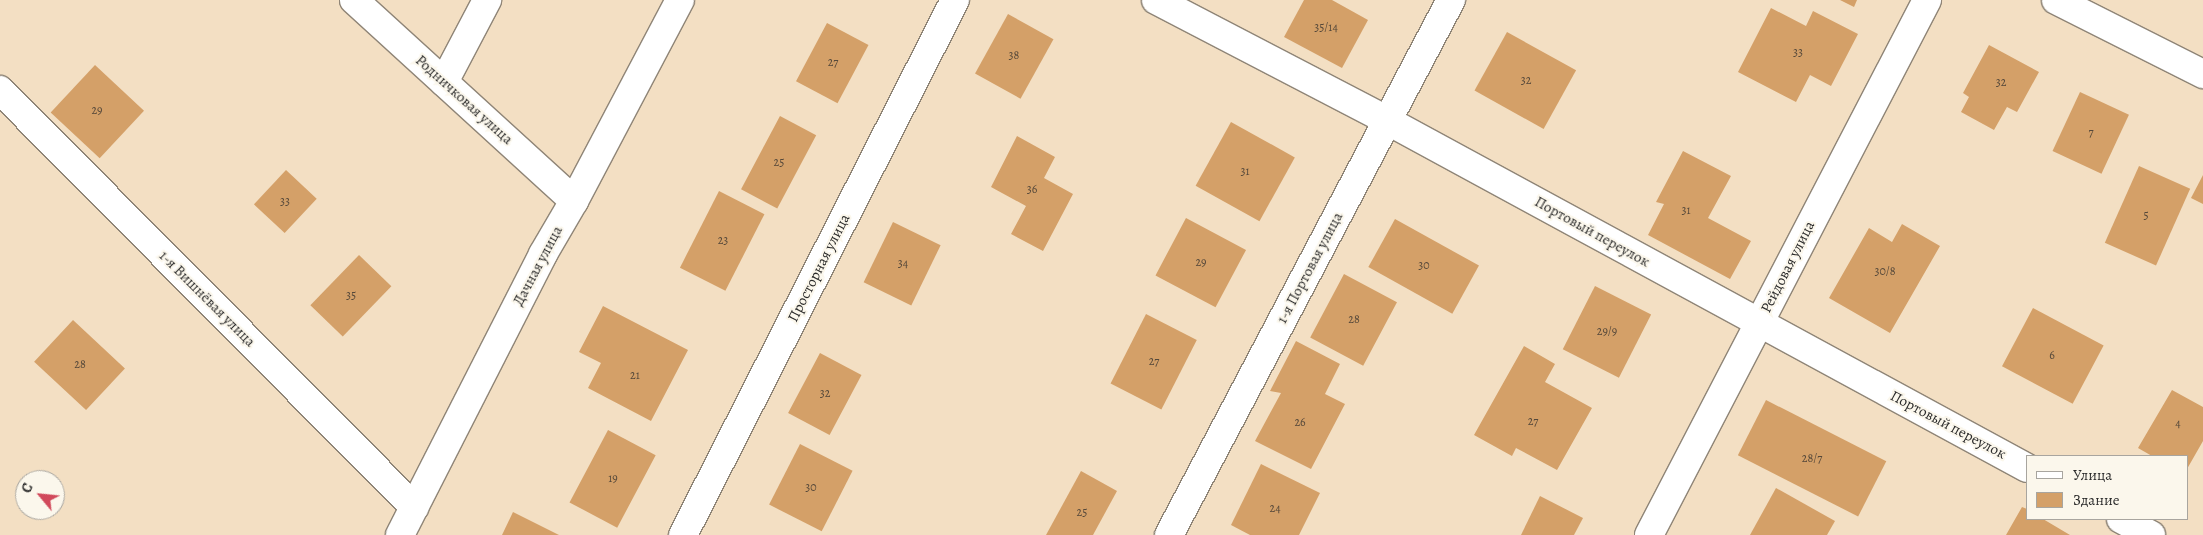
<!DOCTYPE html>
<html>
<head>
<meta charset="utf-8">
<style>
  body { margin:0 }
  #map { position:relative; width:2203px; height:535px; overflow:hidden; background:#f3dfc3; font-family:Alegreya,serif }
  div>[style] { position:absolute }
  .building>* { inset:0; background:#d4a068; transform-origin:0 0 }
  .roads { filter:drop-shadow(1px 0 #8f8577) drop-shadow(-1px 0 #8f8577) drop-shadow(0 1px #8f8577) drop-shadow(0 -1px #8f8577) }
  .minor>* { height:28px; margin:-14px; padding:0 14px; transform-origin:14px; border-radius:14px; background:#fff }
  span { translate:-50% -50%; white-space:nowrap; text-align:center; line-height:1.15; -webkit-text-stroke:4px #fbf7ec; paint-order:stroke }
  .number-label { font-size:12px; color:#55483a }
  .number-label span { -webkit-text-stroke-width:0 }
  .street-label { font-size:15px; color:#2b2b2b }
  .legend { position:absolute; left:2026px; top:455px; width:162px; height:65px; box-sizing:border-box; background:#fbf7ec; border:1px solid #a8a59f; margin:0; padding:6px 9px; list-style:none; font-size:15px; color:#2b2b2b }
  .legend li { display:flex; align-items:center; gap:10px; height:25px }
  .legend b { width:25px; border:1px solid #a8a59f }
  .north { position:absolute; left:15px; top:470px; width:50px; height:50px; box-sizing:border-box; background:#fbf7ec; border:1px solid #a8a59f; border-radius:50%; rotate:298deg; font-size:14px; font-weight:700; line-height:20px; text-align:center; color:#2b2b2b }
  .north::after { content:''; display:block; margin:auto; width:18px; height:22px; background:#d1495b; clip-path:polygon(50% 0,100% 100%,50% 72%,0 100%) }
</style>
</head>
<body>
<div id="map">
  <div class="building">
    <i style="clip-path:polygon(1304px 0,1332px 0,1368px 20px,1342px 68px,1284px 37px)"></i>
    <i style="clip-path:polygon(1840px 0,1857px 0,1854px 7px)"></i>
    <i style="clip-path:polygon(1771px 8px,1806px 26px,1813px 11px,1858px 34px,1831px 86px,1810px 75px,1796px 102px,1738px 72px)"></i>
    <i style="left:1008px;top:14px;width:52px;height:68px;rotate:29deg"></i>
    <i style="left:827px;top:23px;width:47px;height:66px;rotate:28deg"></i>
    <i style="left:1507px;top:32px;width:79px;height:67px;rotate:29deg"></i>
    <i style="clip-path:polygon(1989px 45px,2039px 72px,2017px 112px,2007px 107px,1994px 130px,1961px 112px,1969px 97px,1963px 93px)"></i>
    <i style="left:95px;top:65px;width:67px;height:65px;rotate:43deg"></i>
    <i style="left:2080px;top:92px;width:54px;height:65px;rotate:25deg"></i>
    <i style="left:780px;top:116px;width:41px;height:83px;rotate:28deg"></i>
    <i style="left:1231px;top:122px;width:73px;height:73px;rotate:29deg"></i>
    <i style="clip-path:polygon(1017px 136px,1055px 157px,1044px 178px,1073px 194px,1043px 251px,1011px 234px,1026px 206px,991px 187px)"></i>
    <i style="clip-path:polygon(1683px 151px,1731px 176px,1708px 218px,1751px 241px,1730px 279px,1648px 235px,1664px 204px,1656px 202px)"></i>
    <i style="left:2139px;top:166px;width:56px;height:84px;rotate:24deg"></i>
    <i style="left:286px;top:170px;width:42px;height:47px;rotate:43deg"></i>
    <i style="clip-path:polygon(2203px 175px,2203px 204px,2191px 198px)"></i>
    <i style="left:719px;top:191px;width:51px;height:86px;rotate:27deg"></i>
    <i style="left:1186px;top:218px;width:68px;height:65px;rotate:28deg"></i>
    <i style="left:1395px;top:219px;width:96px;height:55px;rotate:29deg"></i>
    <i style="left:893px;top:222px;width:53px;height:67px;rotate:26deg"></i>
    <i style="clip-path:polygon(1902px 224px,1940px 246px,1890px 333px,1829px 298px,1869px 228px,1892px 242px)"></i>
    <i style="left:359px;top:255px;width:45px;height:70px;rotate:44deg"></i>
    <i style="left:1344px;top:274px;width:60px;height:72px;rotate:28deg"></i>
    <i style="left:1595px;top:286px;width:63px;height:71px;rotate:27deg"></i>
    <i style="clip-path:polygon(603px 306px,688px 350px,651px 421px,588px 388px,601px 363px,579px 352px)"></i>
    <i style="left:2033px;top:308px;width:80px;height:66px;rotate:28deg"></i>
    <i style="left:1146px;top:314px;width:57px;height:78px;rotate:27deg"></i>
    <i style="left:73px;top:320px;width:71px;height:57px;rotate:43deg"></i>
    <i style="clip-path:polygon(1296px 341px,1340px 364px,1325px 394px,1345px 404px,1311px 469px,1255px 441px,1281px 393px,1270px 391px)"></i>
    <i style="clip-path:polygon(1524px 346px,1555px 364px,1545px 382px,1592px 408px,1557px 470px,1516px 448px,1512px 456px,1474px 435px)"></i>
    <i style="left:820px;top:353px;width:47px;height:68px;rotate:28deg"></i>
    <i style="clip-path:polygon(2172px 390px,2203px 407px,2203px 441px,2187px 469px,2187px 456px,2152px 456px,2138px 448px)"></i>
    <i style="left:1766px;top:400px;width:135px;height:62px;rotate:27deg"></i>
    <i style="left:608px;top:430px;width:54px;height:82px;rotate:28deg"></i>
    <i style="left:800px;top:444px;width:59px;height:68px;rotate:27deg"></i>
    <i style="clip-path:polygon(1261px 464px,1320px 493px,1299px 535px,1250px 535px,1231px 525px)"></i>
    <i style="clip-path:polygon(1081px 471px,1117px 491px,1093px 535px,1046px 535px)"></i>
    <i style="clip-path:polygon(1776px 488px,1835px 521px,1827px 535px,1750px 535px)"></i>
    <i style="clip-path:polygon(1540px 496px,1583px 518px,1574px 535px,1521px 535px)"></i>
    <i style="clip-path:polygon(2022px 507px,2027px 509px,2027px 519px,2043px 519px,2070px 535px,2006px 535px)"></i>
    <i style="clip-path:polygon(513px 512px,559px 535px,502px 535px)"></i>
  </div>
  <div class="roads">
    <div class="minor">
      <i style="left:354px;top:0;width:298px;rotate:42.4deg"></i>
      <i style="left:1156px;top:0;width:262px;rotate:27.5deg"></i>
      <i style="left:1388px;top:121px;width:727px;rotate:28.5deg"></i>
      <i style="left:2056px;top:0;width:165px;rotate:26.7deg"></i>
      <i style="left:444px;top:82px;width:93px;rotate:-62.3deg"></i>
      <i style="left:0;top:90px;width:588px;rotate:45.21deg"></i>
      <i style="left:2121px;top:519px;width:34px;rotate:28deg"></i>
      <i style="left:400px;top:535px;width:315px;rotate:-63deg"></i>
      <i style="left:543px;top:254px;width:61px;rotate:-59.7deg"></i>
      <i style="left:574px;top:201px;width:227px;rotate:-62.2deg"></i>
      <i style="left:683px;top:535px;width:600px;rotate:-63.05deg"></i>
      <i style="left:1169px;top:535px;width:605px;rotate:-62.21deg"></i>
      <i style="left:1649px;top:535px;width:603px;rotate:-62.54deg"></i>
    </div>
  </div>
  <div class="number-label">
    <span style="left:1326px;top:28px">35/14</span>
    <span style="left:1798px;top:53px">33</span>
    <span style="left:1014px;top:56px">38</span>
    <span style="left:833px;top:63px">27</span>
    <span style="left:1526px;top:81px">32</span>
    <span style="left:2001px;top:83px">32</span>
    <span style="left:97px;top:111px">29</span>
    <span style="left:2091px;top:133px">7</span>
    <span style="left:779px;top:163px">25</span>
    <span style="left:1245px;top:172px">31</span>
    <span style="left:1032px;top:190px">36</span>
    <span style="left:285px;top:202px">33</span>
    <span style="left:1686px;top:211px">31</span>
    <span style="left:2146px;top:216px">5</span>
    <span style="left:723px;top:241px">23</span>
    <span style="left:1201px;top:263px">29</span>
    <span style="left:903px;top:264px">34</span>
    <span style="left:1424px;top:266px">30</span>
    <span style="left:1885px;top:272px">30/8</span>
    <span style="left:351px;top:296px">35</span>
    <span style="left:1354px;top:320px">28</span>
    <span style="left:1607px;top:332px">29/9</span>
    <span style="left:2052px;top:356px">6</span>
    <span style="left:1154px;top:362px">27</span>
    <span style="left:80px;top:365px">28</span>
    <span style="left:635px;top:376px">21</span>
    <span style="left:825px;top:394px">32</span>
    <span style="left:1533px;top:422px">27</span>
    <span style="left:1300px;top:423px">26</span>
    <span style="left:2178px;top:424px">4</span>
    <span style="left:1812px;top:459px">28/7</span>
    <span style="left:613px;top:479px">19</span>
    <span style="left:811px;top:488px">30</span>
    <span style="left:1275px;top:509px">24</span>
    <span style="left:1082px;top:513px">25</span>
  </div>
  <div class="street-label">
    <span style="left:464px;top:100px;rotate:42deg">Родничковая улица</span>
    <span style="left:1592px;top:232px;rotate:29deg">Портовый переулок</span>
    <span style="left:538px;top:266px;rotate:-62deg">Дачная улица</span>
    <span style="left:1788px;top:267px;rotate:-63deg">Рейдовая улица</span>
    <span style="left:819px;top:268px;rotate:-63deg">Просторная улица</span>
    <span style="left:1310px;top:268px;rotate:-62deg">1-я Портовая улица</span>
    <span style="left:207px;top:299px;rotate:45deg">1-я Вишнёвая улица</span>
    <span style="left:1948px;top:425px;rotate:28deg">Портовый переулок</span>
  </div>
  <ul class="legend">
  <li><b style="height:6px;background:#fff"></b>Улица</li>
  <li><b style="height:14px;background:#d4a068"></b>Здание</li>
  </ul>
  <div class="north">С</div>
</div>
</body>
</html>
